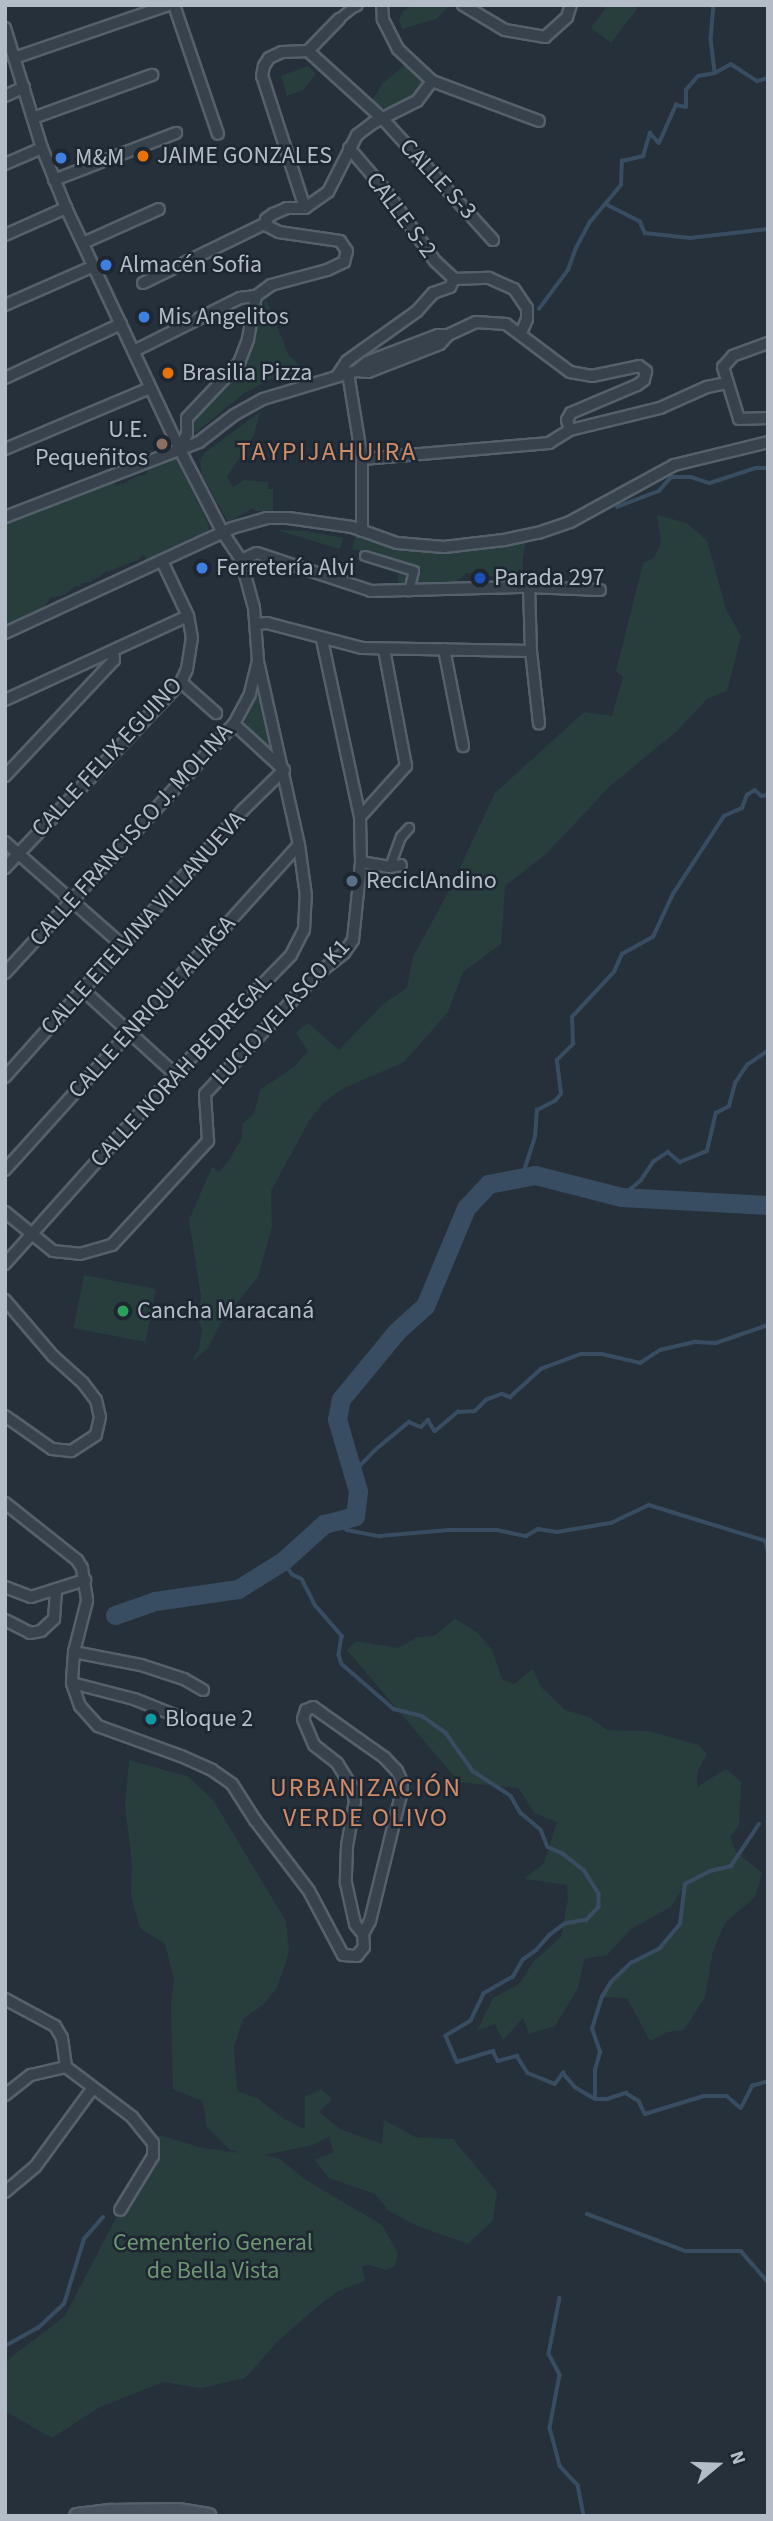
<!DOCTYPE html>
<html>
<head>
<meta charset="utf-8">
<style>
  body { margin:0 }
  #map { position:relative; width:773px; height:2521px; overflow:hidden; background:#25303b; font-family:"Source Sans 3",sans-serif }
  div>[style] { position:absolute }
  .green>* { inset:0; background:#283e3d; transform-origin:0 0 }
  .stream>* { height:3.5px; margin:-1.75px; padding:0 1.75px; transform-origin:1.75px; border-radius:1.75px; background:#394d62 }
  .river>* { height:19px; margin:-9.5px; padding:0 9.5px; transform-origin:9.5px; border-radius:9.5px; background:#394d62 }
  .roads { filter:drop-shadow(2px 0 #56606a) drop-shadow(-2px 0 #56606a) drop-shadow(0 2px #56606a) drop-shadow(0 -2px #56606a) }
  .pedestrian>* { height:8px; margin:-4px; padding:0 4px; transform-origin:4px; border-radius:4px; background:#38424c }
  .minor>* { height:10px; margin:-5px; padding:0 5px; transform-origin:5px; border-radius:5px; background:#38424c }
  .secondary>* { height:14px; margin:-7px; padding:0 7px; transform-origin:7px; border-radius:7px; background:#47515e }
  .dots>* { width:19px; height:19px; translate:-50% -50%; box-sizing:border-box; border:4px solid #1e2731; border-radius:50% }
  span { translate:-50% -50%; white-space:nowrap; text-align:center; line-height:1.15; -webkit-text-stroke:5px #1e2731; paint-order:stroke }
  .poi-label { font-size:24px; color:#b4bdc7 }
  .left { translate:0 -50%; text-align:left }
  .right { translate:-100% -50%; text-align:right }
  .street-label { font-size:24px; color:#b4bdc7 }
  .park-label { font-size:24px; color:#6d9773 }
  .neighbourhood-label { font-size:26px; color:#ce8c68; letter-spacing:2px }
  .frame { position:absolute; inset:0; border:7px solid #b4bdc7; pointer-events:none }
  .north { position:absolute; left:682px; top:2430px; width:70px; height:70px; -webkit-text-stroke:5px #1e2731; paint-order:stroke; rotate:71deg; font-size:19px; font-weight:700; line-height:28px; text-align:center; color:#b4bdc7 }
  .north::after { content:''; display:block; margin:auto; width:24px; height:32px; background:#b4bdc7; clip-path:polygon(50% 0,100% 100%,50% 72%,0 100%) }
</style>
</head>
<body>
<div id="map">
  <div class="green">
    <i style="clip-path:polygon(412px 5px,450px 5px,436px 19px,402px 29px,399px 20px,403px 11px)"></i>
    <i style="clip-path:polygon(608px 5px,632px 5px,637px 9px,611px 43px,591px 28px)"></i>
    <i style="clip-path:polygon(405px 65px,427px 82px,422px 93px,391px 110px,371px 102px,383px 83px)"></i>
    <i style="clip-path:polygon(308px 66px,316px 74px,303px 90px,287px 96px,281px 76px)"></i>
    <i style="clip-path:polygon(266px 299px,289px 356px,306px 370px,268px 380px,243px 394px,193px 435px,190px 425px,194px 420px,248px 362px,257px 319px)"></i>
    <i style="clip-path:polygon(260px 412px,254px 435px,227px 477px,233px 487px,244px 480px,268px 482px,268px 489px,273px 489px,273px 511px,255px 511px,254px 508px,228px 522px,202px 475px,200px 461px,204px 453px)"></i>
    <i style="clip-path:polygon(172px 457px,176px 459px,209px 525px,208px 533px,143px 563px,146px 557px,142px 555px,140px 559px,104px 573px,91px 582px,82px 583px,80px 587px,76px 586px,64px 595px,50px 598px,44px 608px,5px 626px,5px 523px,110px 481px,118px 486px,120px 483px,123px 484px,137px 476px,146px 475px,151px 464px)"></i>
    <i style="clip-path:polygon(657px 515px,687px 523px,707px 541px,726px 609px,741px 636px,727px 691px,708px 698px,677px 731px,609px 787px,546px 854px,505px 886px,501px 944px,463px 972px,448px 1012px,404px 1062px,342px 1089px,323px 1103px,309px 1121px,271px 1191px,272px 1227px,258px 1277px,220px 1324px,208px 1348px,192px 1362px,199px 1348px,202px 1329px,196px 1315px,199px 1314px,201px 1296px,189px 1220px,212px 1167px,219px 1172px,229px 1160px,242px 1138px,242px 1124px,254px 1114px,260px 1090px,295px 1066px,308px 1051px,296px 1033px,308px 1023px,339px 1050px,383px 1004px,407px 988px,413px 957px,449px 891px,495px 793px,584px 712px,612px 716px,623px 677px,616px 671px,643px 563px,654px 558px,661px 543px)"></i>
    <i style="clip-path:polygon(276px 530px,307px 531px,343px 538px,340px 549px)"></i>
    <i style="clip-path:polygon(528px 532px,523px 557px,522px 584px,499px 583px,494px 576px,485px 577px,480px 573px,467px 573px,456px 582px,398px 583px,398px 560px,352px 549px,356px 534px,423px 547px)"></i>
    <i style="clip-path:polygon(259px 697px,262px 698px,271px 749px,244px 724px,254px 699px)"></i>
    <i style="left:84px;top:1275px;width:73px;height:54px;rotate:11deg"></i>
    <i style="clip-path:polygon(455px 1619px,478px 1633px,492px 1650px,502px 1679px,514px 1684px,533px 1669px,541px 1687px,565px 1710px,589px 1717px,607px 1730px,648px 1731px,699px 1745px,707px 1754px,697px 1772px,697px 1787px,726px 1769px,741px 1782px,739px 1826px,730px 1837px,736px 1852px,762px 1873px,755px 1897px,725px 1923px,713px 1951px,705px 1997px,684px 2030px,667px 2032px,650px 2041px,627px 1998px,602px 1997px,611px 1982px,631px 1963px,659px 1949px,680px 1924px,684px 1886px,671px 1907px,631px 1929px,607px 1955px,584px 1959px,578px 1988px,555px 2026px,529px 2034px,523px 2018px,503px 2040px,495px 2024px,477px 2031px,493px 1998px,519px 1984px,534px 1961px,561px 1937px,568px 1899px,567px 1885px,524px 1879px,544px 1863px,557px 1822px,535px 1813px,518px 1788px,459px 1782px,347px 1650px,356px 1641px,398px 1648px,418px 1637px,434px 1636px)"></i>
    <i style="clip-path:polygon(129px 1760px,189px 1777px,213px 1800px,286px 1921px,289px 1952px,277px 1988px,264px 2004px,243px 2019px,234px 2047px,237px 2091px,257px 2098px,284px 2119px,305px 2129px,305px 2097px,321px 2089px,332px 2099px,319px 2112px,340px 2129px,382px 2144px,384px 2120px,415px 2137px,453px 2139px,497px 2192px,493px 2220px,468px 2244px,415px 2225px,389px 2211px,375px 2194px,329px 2178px,315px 2160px,334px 2152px,329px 2137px,313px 2145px,264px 2155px,280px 2159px,306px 2180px,382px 2225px,398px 2253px,395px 2266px,386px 2270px,369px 2265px,362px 2267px,365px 2281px,338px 2291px,312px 2311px,278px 2341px,245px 2378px,201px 2388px,163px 2382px,100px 2407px,52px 2438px,5px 2411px,5px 2362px,65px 2316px,159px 2135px,202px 2148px,240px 2153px,230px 2150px,207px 2127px,203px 2101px,173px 2089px,171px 2005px,174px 1979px,165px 1944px,140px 1928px,131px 1895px,132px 1863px,125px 1807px)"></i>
  </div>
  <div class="stream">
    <i style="left:714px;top:5px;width:34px;rotate:95deg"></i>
    <i style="left:711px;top:39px;width:34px;rotate:83deg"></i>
    <i style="left:606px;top:204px;width:38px;rotate:27deg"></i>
    <i style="left:640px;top:221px;width:13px;rotate:67deg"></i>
    <i style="left:645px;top:233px;width:45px;rotate:6.3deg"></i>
    <i style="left:690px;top:238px;width:79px;rotate:-6.6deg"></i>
    <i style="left:539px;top:309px;width:49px;rotate:-53.4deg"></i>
    <i style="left:568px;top:270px;width:23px;rotate:-70deg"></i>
    <i style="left:576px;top:248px;width:30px;rotate:-62deg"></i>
    <i style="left:590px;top:222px;width:48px;rotate:-50deg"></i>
    <i style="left:621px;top:185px;width:24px;rotate:-88deg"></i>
    <i style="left:622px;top:161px;width:22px;rotate:-13deg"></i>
    <i style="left:643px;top:156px;width:24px;rotate:-73deg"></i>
    <i style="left:650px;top:133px;width:13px;rotate:48deg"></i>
    <i style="left:659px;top:143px;width:42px;rotate:-65.9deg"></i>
    <i style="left:676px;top:105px;width:10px;rotate:11deg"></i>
    <i style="left:686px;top:107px;width:17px;rotate:-90deg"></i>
    <i style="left:686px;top:90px;width:18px;rotate:-49deg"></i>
    <i style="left:698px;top:76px;width:17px;rotate:-10deg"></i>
    <i style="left:715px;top:73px;width:18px;rotate:-29deg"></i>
    <i style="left:731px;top:64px;width:31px;rotate:33deg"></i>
    <i style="left:757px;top:81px;width:11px;rotate:-15deg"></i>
    <i style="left:617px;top:507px;width:45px;rotate:-20.9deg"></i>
    <i style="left:659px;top:491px;width:18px;rotate:-49deg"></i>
    <i style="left:671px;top:477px;width:20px"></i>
    <i style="left:691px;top:477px;width:20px;rotate:18deg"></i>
    <i style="left:710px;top:483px;width:48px;rotate:-18.1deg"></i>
    <i style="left:756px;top:468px;width:12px"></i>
    <i style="left:522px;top:1177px;width:42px;rotate:-72deg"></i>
    <i style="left:535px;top:1137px;width:27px;rotate:-86deg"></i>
    <i style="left:537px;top:1110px;width:20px;rotate:-27deg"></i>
    <i style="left:555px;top:1101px;width:9px;rotate:-49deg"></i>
    <i style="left:561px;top:1094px;width:34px;rotate:-97deg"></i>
    <i style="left:557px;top:1060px;width:23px;rotate:-45deg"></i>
    <i style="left:573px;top:1044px;width:27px;rotate:-92deg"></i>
    <i style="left:572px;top:1017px;width:62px;rotate:-47deg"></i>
    <i style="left:614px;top:972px;width:20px;rotate:-66deg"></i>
    <i style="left:622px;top:954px;width:35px;rotate:-29deg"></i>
    <i style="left:653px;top:937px;width:47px;rotate:-65.1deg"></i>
    <i style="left:673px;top:894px;width:93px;rotate:-56.8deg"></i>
    <i style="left:724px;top:816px;width:20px;rotate:-24deg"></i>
    <i style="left:742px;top:808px;width:14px;rotate:-69deg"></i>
    <i style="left:747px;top:795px;width:9px;rotate:-32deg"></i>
    <i style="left:755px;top:790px;width:9px;rotate:41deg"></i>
    <i style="left:762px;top:796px;width:6px;rotate:-9deg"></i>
    <i style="left:621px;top:1197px;width:26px;rotate:-40deg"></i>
    <i style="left:641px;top:1180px;width:22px;rotate:-56deg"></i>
    <i style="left:653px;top:1162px;width:18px;rotate:-34deg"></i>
    <i style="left:668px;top:1152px;width:16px;rotate:40deg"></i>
    <i style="left:680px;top:1162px;width:29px;rotate:-22deg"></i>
    <i style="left:707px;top:1151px;width:39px;rotate:-77deg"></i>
    <i style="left:716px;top:1113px;width:15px;rotate:-28deg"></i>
    <i style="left:729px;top:1106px;width:24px;rotate:-75deg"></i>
    <i style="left:735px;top:1083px;width:22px;rotate:-56deg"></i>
    <i style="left:747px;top:1065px;width:25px;rotate:-34deg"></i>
    <i style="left:354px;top:1472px;width:30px;rotate:-46deg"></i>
    <i style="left:375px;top:1450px;width:44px;rotate:-39.5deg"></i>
    <i style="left:409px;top:1422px;width:13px;rotate:23deg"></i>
    <i style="left:421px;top:1427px;width:10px;rotate:-45deg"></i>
    <i style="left:428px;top:1420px;width:13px;rotate:58deg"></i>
    <i style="left:435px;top:1431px;width:30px;rotate:-40deg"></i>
    <i style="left:458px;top:1412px;width:17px;rotate:-3deg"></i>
    <i style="left:475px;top:1411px;width:16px;rotate:-45deg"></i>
    <i style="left:486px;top:1400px;width:17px;rotate:-21deg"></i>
    <i style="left:502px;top:1394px;width:9px;rotate:21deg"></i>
    <i style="left:510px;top:1397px;width:42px;rotate:-42.1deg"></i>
    <i style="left:541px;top:1369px;width:43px;rotate:-20.6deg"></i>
    <i style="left:581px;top:1354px;width:21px"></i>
    <i style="left:602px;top:1354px;width:39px;rotate:13deg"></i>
    <i style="left:640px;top:1363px;width:24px;rotate:-33deg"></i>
    <i style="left:660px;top:1350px;width:37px;rotate:-13deg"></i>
    <i style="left:696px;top:1342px;width:20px;rotate:3deg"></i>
    <i style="left:716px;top:1343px;width:55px;rotate:-19.1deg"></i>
    <i style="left:340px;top:1521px;width:11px;rotate:52deg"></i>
    <i style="left:347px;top:1530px;width:33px;rotate:11deg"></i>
    <i style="left:379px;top:1536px;width:70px;rotate:-4.9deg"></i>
    <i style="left:449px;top:1530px;width:48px"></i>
    <i style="left:497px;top:1530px;width:30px;rotate:12deg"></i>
    <i style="left:526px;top:1536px;width:14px;rotate:-30deg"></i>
    <i style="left:538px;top:1529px;width:19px;rotate:9deg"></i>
    <i style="left:557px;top:1532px;width:55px;rotate:-9.5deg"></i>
    <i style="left:611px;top:1523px;width:42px;rotate:-25.3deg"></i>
    <i style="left:649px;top:1505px;width:122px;rotate:17.1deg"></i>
    <i style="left:766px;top:1541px;width:9px;rotate:77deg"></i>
    <i style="left:283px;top:1561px;width:16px;rotate:55deg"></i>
    <i style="left:292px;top:1574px;width:11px;rotate:27deg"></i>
    <i style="left:302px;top:1579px;width:30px;rotate:63deg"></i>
    <i style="left:316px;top:1606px;width:40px;rotate:49deg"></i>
    <i style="left:342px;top:1636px;width:19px;rotate:99deg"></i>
    <i style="left:339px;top:1655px;width:9px;rotate:72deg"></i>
    <i style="left:342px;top:1664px;width:69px;rotate:40.9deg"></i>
    <i style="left:394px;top:1709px;width:29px;rotate:14deg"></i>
    <i style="left:422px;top:1716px;width:29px;rotate:35deg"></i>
    <i style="left:446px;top:1733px;width:47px;rotate:54.6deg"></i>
    <i style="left:473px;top:1771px;width:45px;rotate:33.3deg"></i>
    <i style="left:511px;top:1796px;width:20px;rotate:60deg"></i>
    <i style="left:521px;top:1813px;width:26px;rotate:40deg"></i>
    <i style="left:541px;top:1830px;width:18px;rotate:68deg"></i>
    <i style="left:548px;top:1847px;width:15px;rotate:23deg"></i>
    <i style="left:562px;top:1853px;width:28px;rotate:38deg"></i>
    <i style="left:584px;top:1870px;width:28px;rotate:58deg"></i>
    <i style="left:599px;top:1894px;width:13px;rotate:90deg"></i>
    <i style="left:599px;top:1907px;width:18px;rotate:133deg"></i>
    <i style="left:587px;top:1920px;width:22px;rotate:170deg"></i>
    <i style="left:565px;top:1924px;width:19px;rotate:144deg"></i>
    <i style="left:550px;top:1935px;width:20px;rotate:131deg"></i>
    <i style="left:537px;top:1950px;width:17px;rotate:144deg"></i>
    <i style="left:523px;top:1960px;width:20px;rotate:120deg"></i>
    <i style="left:513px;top:1977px;width:34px;rotate:150deg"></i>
    <i style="left:484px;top:1994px;width:30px;rotate:116deg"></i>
    <i style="left:471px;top:2021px;width:29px;rotate:149deg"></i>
    <i style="left:446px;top:2036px;width:28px;rotate:67deg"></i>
    <i style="left:457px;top:2062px;width:38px;rotate:-17deg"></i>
    <i style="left:493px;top:2051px;width:11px;rotate:63deg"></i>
    <i style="left:498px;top:2061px;width:20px;rotate:-15deg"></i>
    <i style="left:517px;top:2056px;width:20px;rotate:57deg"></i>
    <i style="left:528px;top:2073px;width:29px;rotate:22deg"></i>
    <i style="left:555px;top:2084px;width:14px;rotate:-54deg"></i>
    <i style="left:563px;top:2073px;width:18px;rotate:49deg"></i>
    <i style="left:575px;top:2087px;width:23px;rotate:31deg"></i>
    <i style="left:595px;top:2099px;width:12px"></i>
    <i style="left:607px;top:2099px;width:20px;rotate:-18deg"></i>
    <i style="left:626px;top:2093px;width:15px;rotate:32deg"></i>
    <i style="left:639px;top:2101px;width:14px;rotate:65deg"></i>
    <i style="left:645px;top:2114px;width:62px;rotate:-17deg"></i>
    <i style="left:704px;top:2096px;width:23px"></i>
    <i style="left:727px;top:2096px;width:18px;rotate:41deg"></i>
    <i style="left:741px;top:2108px;width:25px;rotate:-63deg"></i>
    <i style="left:752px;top:2086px;width:17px;rotate:-17deg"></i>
    <i style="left:595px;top:2099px;width:29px;rotate:-90deg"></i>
    <i style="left:595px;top:2070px;width:19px;rotate:-74deg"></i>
    <i style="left:600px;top:2052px;width:24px;rotate:-109deg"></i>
    <i style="left:592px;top:2029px;width:34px;rotate:-73deg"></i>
    <i style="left:602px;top:1997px;width:17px;rotate:-59deg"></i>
    <i style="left:611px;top:1982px;width:28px;rotate:-44deg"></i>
    <i style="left:631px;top:1963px;width:31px;rotate:-27deg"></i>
    <i style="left:659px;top:1949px;width:33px;rotate:-50deg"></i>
    <i style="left:680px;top:1924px;width:40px;rotate:-82.9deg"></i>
    <i style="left:685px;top:1884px;width:28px;rotate:-27deg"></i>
    <i style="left:710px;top:1871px;width:22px;rotate:-13deg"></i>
    <i style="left:731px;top:1866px;width:50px;rotate:-56.3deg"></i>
    <i style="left:587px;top:2214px;width:106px;rotate:20.5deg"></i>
    <i style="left:686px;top:2251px;width:55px"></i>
    <i style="left:741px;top:2251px;width:41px;rotate:48.9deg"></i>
    <i style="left:560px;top:2298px;width:57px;rotate:101.1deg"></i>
    <i style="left:549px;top:2354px;width:24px;rotate:62deg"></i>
    <i style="left:560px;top:2375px;width:54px;rotate:100.7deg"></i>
    <i style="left:550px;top:2428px;width:39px;rotate:75deg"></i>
    <i style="left:560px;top:2466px;width:26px;rotate:47deg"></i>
    <i style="left:578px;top:2485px;width:32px;rotate:79deg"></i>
    <i style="left:5px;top:2346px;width:38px;rotate:-29deg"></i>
    <i style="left:38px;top:2328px;width:35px;rotate:-43deg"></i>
    <i style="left:64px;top:2304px;width:68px;rotate:-72.9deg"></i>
    <i style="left:84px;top:2239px;width:29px;rotate:-49deg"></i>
  </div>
  <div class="river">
    <i style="left:115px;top:1615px;width:42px;rotate:-19.3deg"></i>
    <i style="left:155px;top:1601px;width:84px;rotate:-8.2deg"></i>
    <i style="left:238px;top:1589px;width:53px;rotate:-31.9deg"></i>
    <i style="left:283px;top:1561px;width:55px;rotate:-42.1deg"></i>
    <i style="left:324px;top:1524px;width:32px;rotate:-14deg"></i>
    <i style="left:355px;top:1516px;width:25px;rotate:-83deg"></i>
    <i style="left:358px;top:1491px;width:75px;rotate:-106.3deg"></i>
    <i style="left:337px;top:1419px;width:20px;rotate:-79deg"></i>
    <i style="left:341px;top:1399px;width:88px;rotate:-50.5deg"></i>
    <i style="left:397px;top:1331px;width:38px;rotate:-42deg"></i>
    <i style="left:425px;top:1306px;width:106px;rotate:-67.3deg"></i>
    <i style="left:466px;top:1208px;width:33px;rotate:-47deg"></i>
    <i style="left:488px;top:1184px;width:48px;rotate:-10.8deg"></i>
    <i style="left:535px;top:1175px;width:89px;rotate:14.3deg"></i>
    <i style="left:621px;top:1197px;width:147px;rotate:3.1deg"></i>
  </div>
  <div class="roads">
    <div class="pedestrian">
      <i style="left:339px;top:19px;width:21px;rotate:-39deg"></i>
      <i style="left:365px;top:556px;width:51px;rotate:17deg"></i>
      <i style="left:414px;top:571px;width:21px;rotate:104deg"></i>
      <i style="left:390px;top:867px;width:32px;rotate:-70deg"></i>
      <i style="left:401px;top:837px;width:12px;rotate:-48deg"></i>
    </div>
    <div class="minor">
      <i style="left:174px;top:5px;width:136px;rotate:71.2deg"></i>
      <i style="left:463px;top:5px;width:49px;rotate:30.8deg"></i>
      <i style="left:505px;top:30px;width:41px;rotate:9.9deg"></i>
      <i style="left:545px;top:37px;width:30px;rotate:-42deg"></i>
      <i style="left:567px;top:17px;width:13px;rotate:-72deg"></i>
      <i style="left:355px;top:6px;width:2px;rotate:-27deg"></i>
      <i style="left:5px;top:28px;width:126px;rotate:72.9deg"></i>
      <i style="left:42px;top:148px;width:65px;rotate:68.2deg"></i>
      <i style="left:66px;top:208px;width:265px;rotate:64.8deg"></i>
      <i style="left:179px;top:448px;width:96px;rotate:62.6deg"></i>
      <i style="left:223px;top:533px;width:32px;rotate:56deg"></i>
      <i style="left:241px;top:560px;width:50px;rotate:74.8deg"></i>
      <i style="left:254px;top:608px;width:53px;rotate:85.7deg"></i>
      <i style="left:258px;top:661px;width:34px;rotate:104deg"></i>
      <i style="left:250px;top:694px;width:34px;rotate:118deg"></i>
      <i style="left:234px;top:724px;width:338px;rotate:132.6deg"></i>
      <i style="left:308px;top:51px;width:100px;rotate:42.2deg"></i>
      <i style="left:382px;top:118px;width:165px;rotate:47.7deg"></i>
      <i style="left:308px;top:51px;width:45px;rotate:-45.9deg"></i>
      <i style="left:14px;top:58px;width:164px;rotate:-18.9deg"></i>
      <i style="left:432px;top:81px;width:114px;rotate:20.5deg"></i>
      <i style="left:5px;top:96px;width:21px;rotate:-25deg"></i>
      <i style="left:33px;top:118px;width:127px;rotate:-19.9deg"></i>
      <i style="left:349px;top:148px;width:57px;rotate:49.3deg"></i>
      <i style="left:386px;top:191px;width:85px;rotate:55deg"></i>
      <i style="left:435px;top:261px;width:26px;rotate:43deg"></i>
      <i style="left:5px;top:164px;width:40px;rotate:-23.4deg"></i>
      <i style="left:54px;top:180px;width:131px;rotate:-21.1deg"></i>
      <i style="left:305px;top:208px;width:28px;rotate:-35deg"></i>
      <i style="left:328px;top:192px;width:64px;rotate:-63deg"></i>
      <i style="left:357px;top:135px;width:20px;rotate:-37deg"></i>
      <i style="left:373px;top:123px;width:49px;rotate:-26.6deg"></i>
      <i style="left:417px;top:101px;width:25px;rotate:-53deg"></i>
      <i style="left:432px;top:81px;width:47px;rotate:-136.7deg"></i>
      <i style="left:398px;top:49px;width:34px;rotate:-117deg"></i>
      <i style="left:383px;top:19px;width:14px;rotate:-94deg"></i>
      <i style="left:305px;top:208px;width:139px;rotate:-108deg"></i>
      <i style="left:262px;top:76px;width:10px;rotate:-79deg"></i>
      <i style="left:264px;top:66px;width:9px;rotate:-58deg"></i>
      <i style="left:269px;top:58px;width:14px;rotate:-25deg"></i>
      <i style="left:282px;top:52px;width:26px;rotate:-2deg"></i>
      <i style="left:5px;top:235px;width:67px;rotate:-23.9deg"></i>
      <i style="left:83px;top:243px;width:83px;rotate:-24.1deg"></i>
      <i style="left:454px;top:279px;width:35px;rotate:-2deg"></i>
      <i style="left:489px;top:278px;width:27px;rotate:24deg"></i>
      <i style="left:514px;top:289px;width:23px;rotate:56deg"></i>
      <i style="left:527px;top:308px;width:11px;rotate:90deg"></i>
      <i style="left:527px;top:319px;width:15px;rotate:113deg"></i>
      <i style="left:143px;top:283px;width:137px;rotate:-26deg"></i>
      <i style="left:5px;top:305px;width:97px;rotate:-23.7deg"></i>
      <i style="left:768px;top:343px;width:37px;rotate:160deg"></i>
      <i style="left:733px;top:356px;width:15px;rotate:132deg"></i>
      <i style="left:723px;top:367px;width:54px;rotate:72.9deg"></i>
      <i style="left:739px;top:419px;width:29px;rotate:-2deg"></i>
      <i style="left:134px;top:351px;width:119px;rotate:-26.6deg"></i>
      <i style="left:240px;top:298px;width:16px;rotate:-7deg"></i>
      <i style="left:356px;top:371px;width:14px;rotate:-39deg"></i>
      <i style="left:367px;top:362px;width:76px;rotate:-20.8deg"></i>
      <i style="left:438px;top:335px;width:10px"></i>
      <i style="left:348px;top:373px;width:87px;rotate:80.8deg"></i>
      <i style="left:362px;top:459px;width:72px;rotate:90deg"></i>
      <i style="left:337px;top:376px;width:18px;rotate:-56deg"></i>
      <i style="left:347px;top:361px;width:86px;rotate:-35.5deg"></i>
      <i style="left:417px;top:311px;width:24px;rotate:-48deg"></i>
      <i style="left:433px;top:293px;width:18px;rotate:-19deg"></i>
      <i style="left:450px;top:287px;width:9px;rotate:-63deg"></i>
      <i style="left:5px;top:378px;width:128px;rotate:-25deg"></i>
      <i style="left:179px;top:448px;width:16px;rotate:-60deg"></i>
      <i style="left:187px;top:434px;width:16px;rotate:-90deg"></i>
      <i style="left:187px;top:418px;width:76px;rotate:-46.6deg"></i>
      <i style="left:239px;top:363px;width:26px;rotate:-69deg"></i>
      <i style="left:248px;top:339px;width:44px;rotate:-79.5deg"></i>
      <i style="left:256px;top:296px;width:19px;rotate:-36deg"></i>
      <i style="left:271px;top:285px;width:58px;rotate:-15deg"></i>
      <i style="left:327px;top:270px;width:19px;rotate:-25deg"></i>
      <i style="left:344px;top:262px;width:11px;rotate:-75deg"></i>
      <i style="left:347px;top:251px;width:12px;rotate:-125deg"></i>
      <i style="left:340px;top:241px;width:62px;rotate:-171.6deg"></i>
      <i style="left:279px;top:232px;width:13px;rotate:-153deg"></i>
      <i style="left:267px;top:226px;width:7px;rotate:-98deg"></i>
      <i style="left:266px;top:219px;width:9px;rotate:-36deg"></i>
      <i style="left:273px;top:214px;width:15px;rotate:-23deg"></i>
      <i style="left:287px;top:208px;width:18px"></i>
      <i style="left:5px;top:449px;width:157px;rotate:-22.8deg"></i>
      <i style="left:362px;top:459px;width:188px;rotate:-4.9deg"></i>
      <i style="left:549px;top:443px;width:25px;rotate:-32deg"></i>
      <i style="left:570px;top:430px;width:93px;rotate:-13.7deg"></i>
      <i style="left:660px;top:408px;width:51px;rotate:-24.1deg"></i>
      <i style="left:707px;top:387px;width:19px;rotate:-12deg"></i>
      <i style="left:5px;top:517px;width:208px;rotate:-21.1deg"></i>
      <i style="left:199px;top:442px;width:44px;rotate:-37.6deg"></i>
      <i style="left:234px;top:415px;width:33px;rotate:-29deg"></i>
      <i style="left:263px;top:399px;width:97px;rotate:-16.8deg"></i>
      <i style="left:356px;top:371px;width:12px;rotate:5deg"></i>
      <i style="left:368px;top:372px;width:77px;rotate:-21.3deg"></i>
      <i style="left:440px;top:344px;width:12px;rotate:-48deg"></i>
      <i style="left:448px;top:335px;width:31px;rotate:-25deg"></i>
      <i style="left:476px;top:322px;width:30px;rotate:4deg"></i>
      <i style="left:506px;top:324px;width:80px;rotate:36.9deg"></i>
      <i style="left:570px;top:372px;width:22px;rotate:10deg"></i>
      <i style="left:592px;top:376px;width:48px;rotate:-12deg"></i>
      <i style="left:639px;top:366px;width:9px;rotate:36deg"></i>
      <i style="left:646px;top:371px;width:9px;rotate:103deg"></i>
      <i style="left:644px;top:380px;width:9px;rotate:144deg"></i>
      <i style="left:637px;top:385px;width:72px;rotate:157deg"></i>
      <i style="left:571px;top:413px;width:8px;rotate:120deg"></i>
      <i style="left:567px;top:420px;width:10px;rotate:73deg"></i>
      <i style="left:241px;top:560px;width:17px;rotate:-24deg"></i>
      <i style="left:257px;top:553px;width:120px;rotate:18.4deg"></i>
      <i style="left:371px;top:591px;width:158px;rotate:-1.5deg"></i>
      <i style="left:529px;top:587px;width:71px;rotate:2.4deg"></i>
      <i style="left:529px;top:587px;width:64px;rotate:88.2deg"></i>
      <i style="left:531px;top:651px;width:73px;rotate:83.7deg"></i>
      <i style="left:256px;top:624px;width:11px;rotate:-5deg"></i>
      <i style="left:267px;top:623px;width:98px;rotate:14.7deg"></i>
      <i style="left:362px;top:648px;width:169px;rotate:1deg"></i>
      <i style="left:5px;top:633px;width:250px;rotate:-24.8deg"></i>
      <i style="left:232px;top:528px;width:36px;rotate:-16deg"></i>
      <i style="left:267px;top:518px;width:21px"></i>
      <i style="left:288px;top:518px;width:65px;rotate:8deg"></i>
      <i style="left:352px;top:527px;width:48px;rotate:19.6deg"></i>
      <i style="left:397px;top:543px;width:47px;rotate:4.9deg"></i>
      <i style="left:444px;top:547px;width:60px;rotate:-6.7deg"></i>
      <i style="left:504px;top:540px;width:35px;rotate:-12deg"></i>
      <i style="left:538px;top:533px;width:34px;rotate:-19deg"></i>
      <i style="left:570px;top:522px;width:119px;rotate:-28.7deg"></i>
      <i style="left:674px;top:465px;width:97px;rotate:-13.7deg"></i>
      <i style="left:444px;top:649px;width:99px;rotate:78.9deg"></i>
      <i style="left:181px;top:682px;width:47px;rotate:41.5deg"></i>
      <i style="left:5px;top:700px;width:201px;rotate:-24.7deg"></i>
      <i style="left:234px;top:724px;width:68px;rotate:42.6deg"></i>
      <i style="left:5px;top:776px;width:159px;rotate:-46.8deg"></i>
      <i style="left:114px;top:660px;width:9px;rotate:-96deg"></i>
      <i style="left:360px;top:817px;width:69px;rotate:-48deg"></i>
      <i style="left:406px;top:766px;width:118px;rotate:-100.7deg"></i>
      <i style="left:5px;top:842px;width:154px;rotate:41.3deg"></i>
      <i style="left:361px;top:862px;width:29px;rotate:10deg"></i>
      <i style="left:390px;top:867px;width:11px;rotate:-10deg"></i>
      <i style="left:5px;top:868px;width:256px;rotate:-46.6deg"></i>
      <i style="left:181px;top:682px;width:14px;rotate:-65deg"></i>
      <i style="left:187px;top:669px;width:31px;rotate:-81deg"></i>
      <i style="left:192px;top:638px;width:22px;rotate:-100deg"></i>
      <i style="left:188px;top:616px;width:61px;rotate:-115.3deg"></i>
      <i style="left:83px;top:990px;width:125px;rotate:42.4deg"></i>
      <i style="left:5px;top:1077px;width:358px;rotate:-48.3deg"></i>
      <i style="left:243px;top:810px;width:57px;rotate:-44.3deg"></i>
      <i style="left:5px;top:1170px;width:438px;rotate:-47.9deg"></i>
      <i style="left:5px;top:1212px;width:62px;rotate:39.1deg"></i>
      <i style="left:53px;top:1251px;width:27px;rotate:6deg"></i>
      <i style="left:80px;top:1254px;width:33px;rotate:-16deg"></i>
      <i style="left:112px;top:1245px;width:142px;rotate:-47.3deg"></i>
      <i style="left:208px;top:1141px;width:47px;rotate:-93.7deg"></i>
      <i style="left:205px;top:1094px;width:163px;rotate:-47deg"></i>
      <i style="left:316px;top:975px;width:36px;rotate:-38deg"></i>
      <i style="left:344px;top:953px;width:16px;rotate:-55deg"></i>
      <i style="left:353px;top:940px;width:78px;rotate:-84.1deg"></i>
      <i style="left:361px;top:862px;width:45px;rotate:-91.3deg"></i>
      <i style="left:360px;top:817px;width:181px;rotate:-102.1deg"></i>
      <i style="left:5px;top:1264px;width:255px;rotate:-48.2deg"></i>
      <i style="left:175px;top:1074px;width:166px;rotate:-45.7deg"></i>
      <i style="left:291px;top:955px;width:28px;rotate:-63deg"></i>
      <i style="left:304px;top:930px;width:34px;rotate:-87deg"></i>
      <i style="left:306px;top:896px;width:51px;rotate:-97.8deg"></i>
      <i style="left:299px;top:845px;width:188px;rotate:-102.6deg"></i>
      <i style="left:5px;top:1300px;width:74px;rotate:49.4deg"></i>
      <i style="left:53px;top:1356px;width:40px;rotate:42deg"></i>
      <i style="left:83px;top:1383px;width:21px;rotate:53deg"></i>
      <i style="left:96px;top:1400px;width:17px;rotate:77deg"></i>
      <i style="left:100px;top:1417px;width:18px;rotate:103deg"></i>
      <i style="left:96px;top:1435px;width:30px;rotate:147deg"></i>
      <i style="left:71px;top:1451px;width:19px;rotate:-174deg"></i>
      <i style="left:52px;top:1449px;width:57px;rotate:-144.9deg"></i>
      <i style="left:5px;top:1503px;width:92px;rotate:38.4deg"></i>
      <i style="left:77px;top:1560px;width:9px;rotate:58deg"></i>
      <i style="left:82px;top:1568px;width:33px;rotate:81deg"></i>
      <i style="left:87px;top:1601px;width:53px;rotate:104.3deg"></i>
      <i style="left:74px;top:1652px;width:31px;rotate:94deg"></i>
      <i style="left:72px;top:1683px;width:24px;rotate:71deg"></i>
      <i style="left:80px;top:1706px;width:27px;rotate:48deg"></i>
      <i style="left:98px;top:1726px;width:88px;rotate:19.9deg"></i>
      <i style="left:181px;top:1756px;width:34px;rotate:24deg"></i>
      <i style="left:212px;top:1770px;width:24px;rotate:35deg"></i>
      <i style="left:232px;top:1784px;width:43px;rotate:57.4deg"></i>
      <i style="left:255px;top:1820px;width:89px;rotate:52.7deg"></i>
      <i style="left:309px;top:1891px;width:72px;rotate:62deg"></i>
      <i style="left:343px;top:1955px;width:14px;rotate:4deg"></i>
      <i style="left:357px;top:1956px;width:11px;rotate:-52deg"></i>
      <i style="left:364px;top:1947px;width:13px;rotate:-94deg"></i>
      <i style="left:363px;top:1934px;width:15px;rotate:-62deg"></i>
      <i style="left:370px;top:1921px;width:130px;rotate:-76.2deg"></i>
      <i style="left:401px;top:1795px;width:13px;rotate:-86deg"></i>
      <i style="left:402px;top:1782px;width:12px;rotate:-114deg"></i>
      <i style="left:397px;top:1771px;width:18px;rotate:-133deg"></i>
      <i style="left:385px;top:1758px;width:88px;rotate:-144.7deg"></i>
      <i style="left:313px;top:1707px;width:8px;rotate:157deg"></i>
      <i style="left:306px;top:1710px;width:9px;rotate:108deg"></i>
      <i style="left:303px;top:1719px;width:28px;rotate:67deg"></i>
      <i style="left:314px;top:1745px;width:29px;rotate:38deg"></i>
      <i style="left:337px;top:1763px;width:31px;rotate:58deg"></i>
      <i style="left:353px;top:1789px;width:12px;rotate:81deg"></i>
      <i style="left:355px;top:1801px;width:46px;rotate:100.1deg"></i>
      <i style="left:347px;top:1846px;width:37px;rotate:92deg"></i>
      <i style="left:346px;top:1883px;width:42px;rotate:77.6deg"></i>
      <i style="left:355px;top:1924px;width:13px;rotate:51deg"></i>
      <i style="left:5px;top:1587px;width:28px;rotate:21deg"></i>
      <i style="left:31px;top:1597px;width:57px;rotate:-17.5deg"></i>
      <i style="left:5px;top:1620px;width:28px;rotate:27deg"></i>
      <i style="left:30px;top:1633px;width:11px;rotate:-10deg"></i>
      <i style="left:41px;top:1631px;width:18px;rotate:-43deg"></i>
      <i style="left:54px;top:1619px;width:28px;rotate:-86deg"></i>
      <i style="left:74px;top:1652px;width:68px;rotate:11deg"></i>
      <i style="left:141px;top:1665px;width:45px;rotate:18deg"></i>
      <i style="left:184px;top:1679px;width:22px;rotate:30deg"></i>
      <i style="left:72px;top:1683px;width:64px;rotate:14.5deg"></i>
      <i style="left:134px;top:1699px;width:52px;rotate:21.6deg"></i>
      <i style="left:5px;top:1999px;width:57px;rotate:28.4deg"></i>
      <i style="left:55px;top:2026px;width:14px;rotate:60deg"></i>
      <i style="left:62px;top:2038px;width:29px;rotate:82deg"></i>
      <i style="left:66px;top:2067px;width:83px;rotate:37.1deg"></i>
      <i style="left:132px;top:2117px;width:33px;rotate:51deg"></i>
      <i style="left:153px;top:2143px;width:13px;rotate:90deg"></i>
      <i style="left:153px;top:2156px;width:63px;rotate:121.4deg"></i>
      <i style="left:5px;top:2095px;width:33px;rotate:-38deg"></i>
      <i style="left:31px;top:2075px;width:36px;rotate:-13deg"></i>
      <i style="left:5px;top:2192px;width:39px;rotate:-40deg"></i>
      <i style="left:35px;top:2167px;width:97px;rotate:-53.8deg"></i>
    </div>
    <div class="secondary">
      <i style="left:77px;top:2516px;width:35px;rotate:-7deg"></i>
      <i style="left:112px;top:2512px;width:66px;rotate:-0.9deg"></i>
      <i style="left:178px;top:2511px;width:31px;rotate:9deg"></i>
    </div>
  </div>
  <div class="dots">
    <i style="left:143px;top:156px;background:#e8710a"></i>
    <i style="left:61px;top:158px;background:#3f7fe0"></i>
    <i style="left:106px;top:265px;background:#3f7fe0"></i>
    <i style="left:144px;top:317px;background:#3f7fe0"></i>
    <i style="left:168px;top:373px;background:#e8710a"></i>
    <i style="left:162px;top:444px;background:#8d6e63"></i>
    <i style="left:202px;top:568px;background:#3f7fe0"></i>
    <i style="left:480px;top:578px;background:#1a4fb4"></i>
    <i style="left:352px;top:881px;background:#5c6f8a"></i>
    <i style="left:123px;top:1311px;background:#2e9e5b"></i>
    <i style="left:151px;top:1719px;background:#0f9aa8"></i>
  </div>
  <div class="poi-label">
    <span class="left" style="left:157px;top:156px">JAIME GONZALES</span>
    <span class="left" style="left:75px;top:158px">M&amp;M</span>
    <span class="left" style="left:120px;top:265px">Almacén Sofia</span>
    <span class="left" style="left:158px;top:317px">Mis Angelitos</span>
    <span class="left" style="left:182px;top:373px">Brasilia Pizza</span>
    <span class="right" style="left:148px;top:444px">U.E.<br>Pequeñitos</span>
    <span class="left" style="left:216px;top:568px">Ferretería Alvi</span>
    <span class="left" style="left:494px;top:578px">Parada 297</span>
    <span class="left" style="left:366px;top:881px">ReciclAndino</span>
    <span class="left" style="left:137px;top:1311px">Cancha Maracaná</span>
    <span class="left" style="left:165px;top:1719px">Bloque 2</span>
  </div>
  <div class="street-label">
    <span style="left:438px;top:179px;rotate:47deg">CALLE S-3</span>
    <span style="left:401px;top:215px;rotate:53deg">CALLE S-2</span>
    <span style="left:107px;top:757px;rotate:-47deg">CALLE FELIX EGUINO</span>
    <span style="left:131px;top:835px;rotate:-48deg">CALLE FRANCISCO J. MOLINA</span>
    <span style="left:143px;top:923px;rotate:-48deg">CALLE ETELVINA VILLANUEVA</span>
    <span style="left:152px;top:1007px;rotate:-48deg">CALLE ENRIQUE ALIAGA</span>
    <span style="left:281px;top:1012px;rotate:-47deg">LUCIO VELASCO K1</span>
    <span style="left:181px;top:1071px;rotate:-47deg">CALLE NORAH BEDREGAL</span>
  </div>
  <div class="park-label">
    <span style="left:213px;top:2257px">Cementerio General<br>de Bella Vista</span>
  </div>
  <div class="neighbourhood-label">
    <span style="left:327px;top:452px">TAYPIJAHUIRA</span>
    <span style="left:366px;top:1803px">URBANIZACIÓN<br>VERDE OLIVO</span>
  </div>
  <div class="frame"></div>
  <div class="north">N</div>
</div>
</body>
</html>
